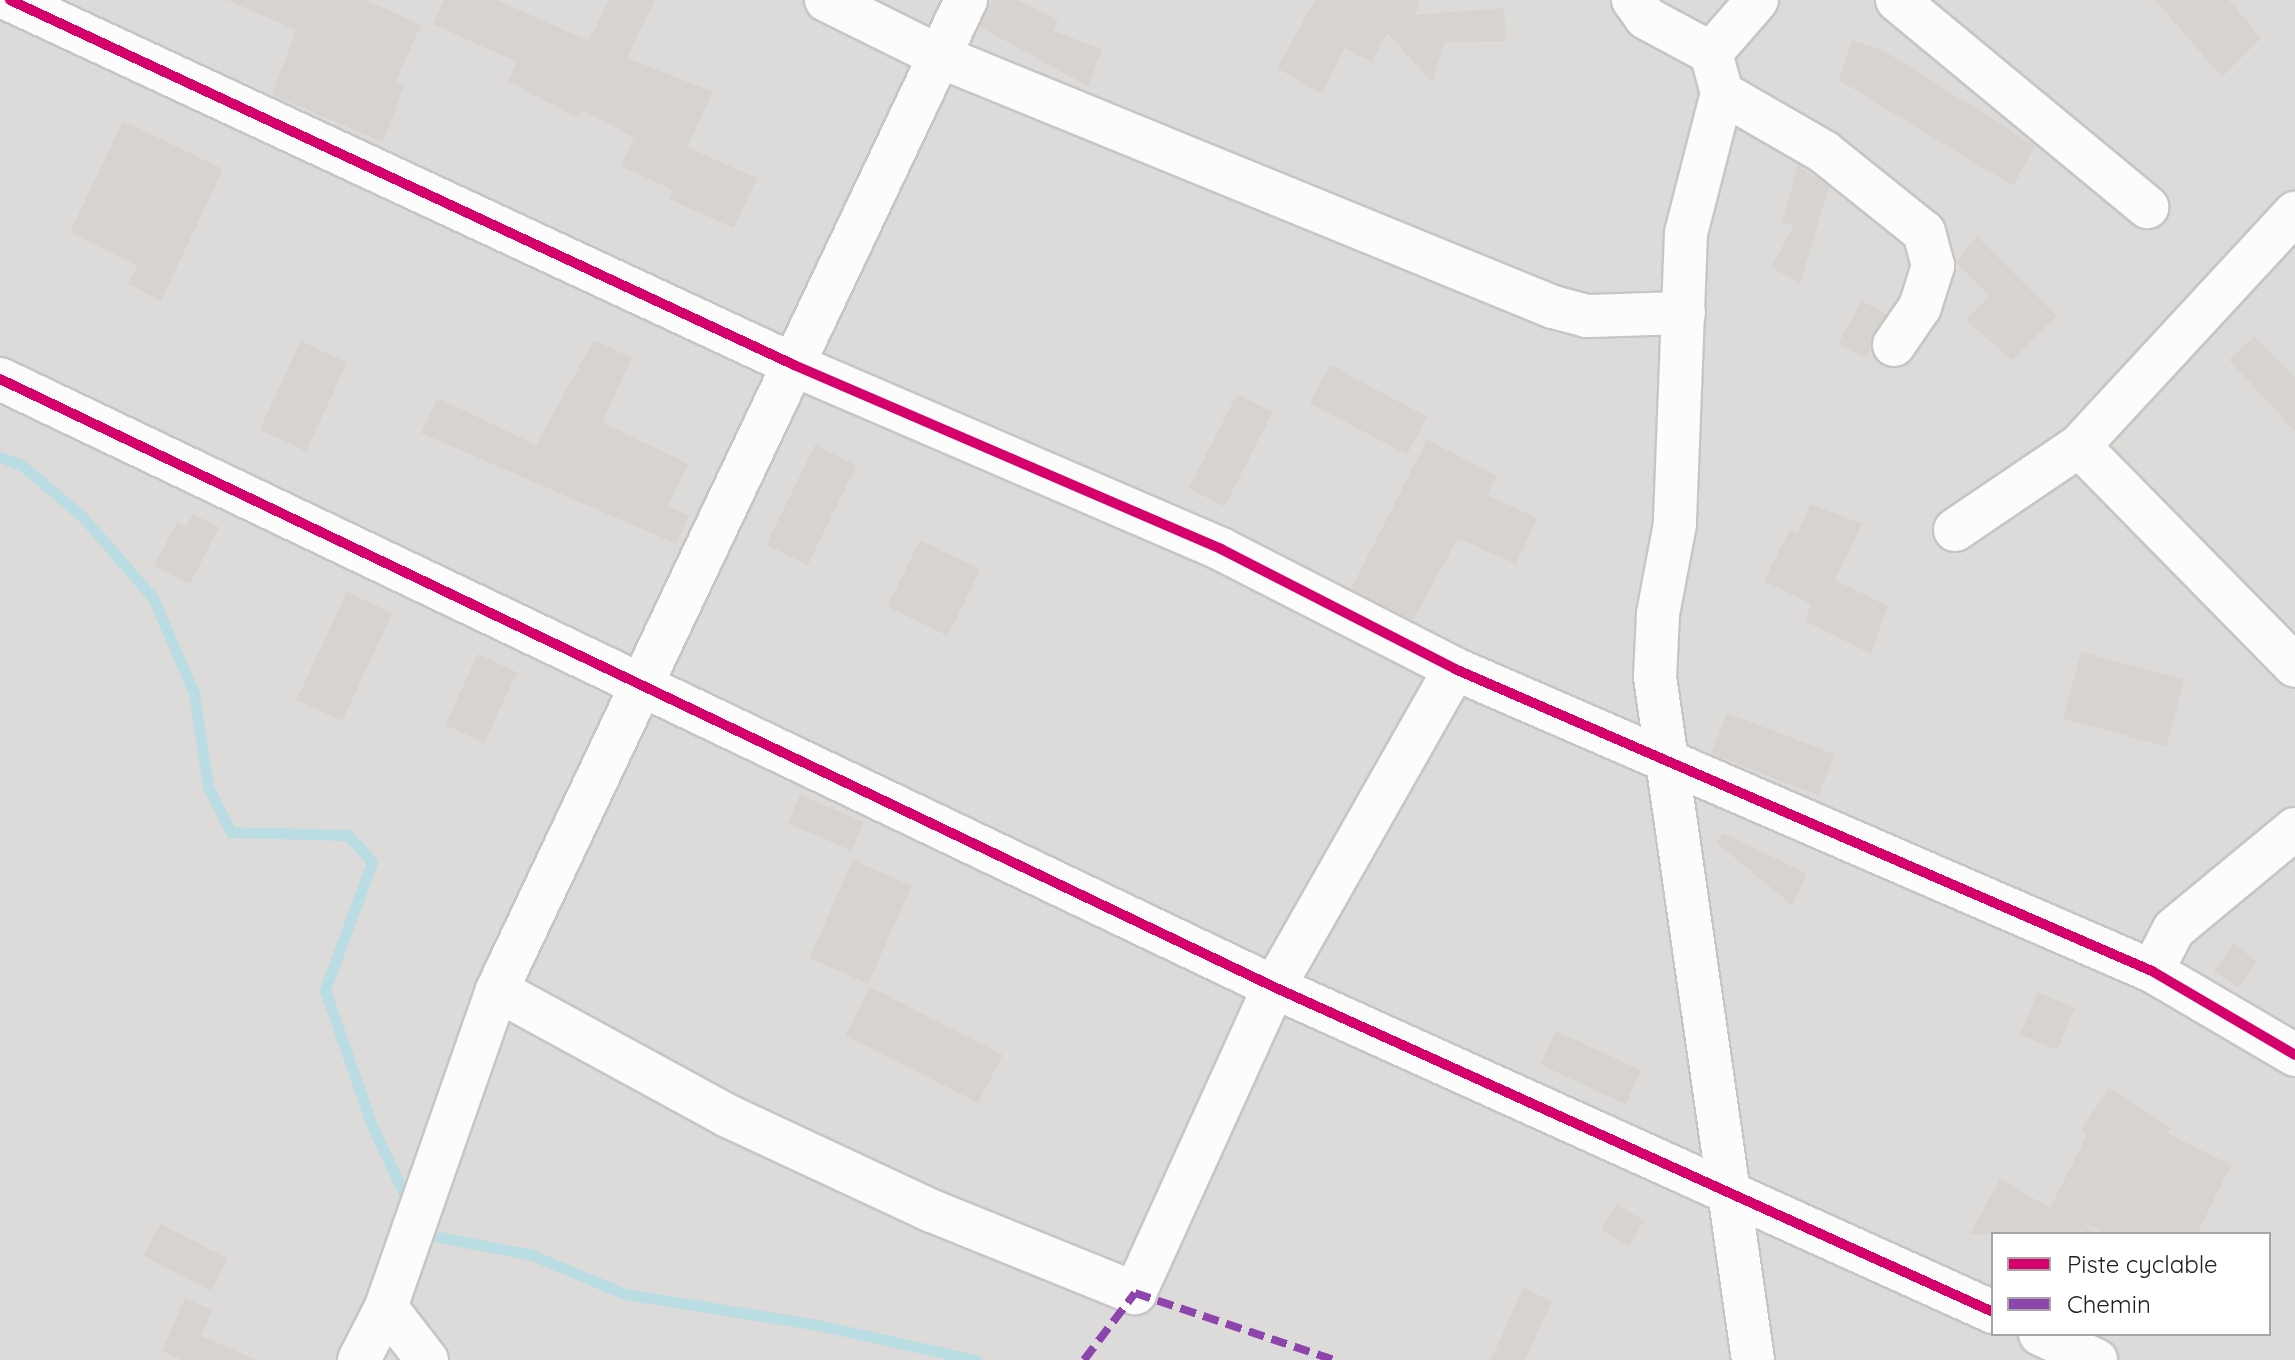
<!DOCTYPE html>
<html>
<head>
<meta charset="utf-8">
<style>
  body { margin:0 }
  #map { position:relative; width:2295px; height:1360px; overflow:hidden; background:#eeebe8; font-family:Quicksand,sans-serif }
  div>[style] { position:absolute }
  .residential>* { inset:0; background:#dddbda }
  .stream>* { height:11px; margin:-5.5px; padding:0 5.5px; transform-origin:5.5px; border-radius:5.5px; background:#badce3 }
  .building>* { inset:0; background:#d6d3d1; transform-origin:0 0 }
  .roads { filter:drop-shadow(2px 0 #c7c6c4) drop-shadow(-2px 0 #c7c6c4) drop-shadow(0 2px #c7c6c4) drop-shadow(0 -2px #c7c6c4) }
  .minor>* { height:42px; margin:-21px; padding:0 21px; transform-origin:21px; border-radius:21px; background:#fcfcfc }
  .quiet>* { height:8px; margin-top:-4px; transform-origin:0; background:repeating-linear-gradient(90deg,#8e44ad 0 16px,transparent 0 24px) }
  .cycleway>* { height:10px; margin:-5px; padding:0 5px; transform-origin:5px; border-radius:5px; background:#d6006c }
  span { translate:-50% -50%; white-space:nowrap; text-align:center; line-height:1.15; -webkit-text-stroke:7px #fff; paint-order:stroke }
  .legend { position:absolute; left:1991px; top:1232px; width:280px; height:104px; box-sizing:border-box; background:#fff; border:2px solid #a6a6a6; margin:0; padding:10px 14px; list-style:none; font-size:24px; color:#202020 }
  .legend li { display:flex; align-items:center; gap:16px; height:40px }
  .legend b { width:40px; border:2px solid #a6a6a6 }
</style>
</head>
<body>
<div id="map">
  <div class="residential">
    <i style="clip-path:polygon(evenodd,0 0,2295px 0,2295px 1360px,0 1360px,0 0,1993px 1234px,2269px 1234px,2269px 1334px,1993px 1334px,1993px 1234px)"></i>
  </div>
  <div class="stream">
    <i style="left:0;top:457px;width:25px;rotate:21deg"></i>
    <i style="left:23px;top:466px;width:77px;rotate:40.3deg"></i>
    <i style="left:82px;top:516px;width:108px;rotate:49.1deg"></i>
    <i style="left:153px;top:598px;width:103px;rotate:66.7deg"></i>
    <i style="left:194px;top:693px;width:95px;rotate:81.5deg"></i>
    <i style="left:208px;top:787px;width:51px;rotate:62.9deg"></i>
    <i style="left:231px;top:832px;width:117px;rotate:1.5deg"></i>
    <i style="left:348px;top:835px;width:36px;rotate:48deg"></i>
    <i style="left:372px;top:862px;width:136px;rotate:110.2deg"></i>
    <i style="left:325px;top:990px;width:144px;rotate:70.9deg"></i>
    <i style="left:372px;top:1126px;width:86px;rotate:64.6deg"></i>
    <i style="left:423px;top:1234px;width:111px;rotate:10.9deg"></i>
    <i style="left:532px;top:1255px;width:101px;rotate:22.8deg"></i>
    <i style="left:625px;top:1294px;width:195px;rotate:9.1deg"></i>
    <i style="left:818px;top:1325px;width:162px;rotate:12.5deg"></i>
  </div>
  <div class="building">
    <i style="clip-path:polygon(227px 0,366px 0,421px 25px,395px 83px,404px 86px,383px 142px,272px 95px,296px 30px)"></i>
    <i style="clip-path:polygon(444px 0,497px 0,589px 41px,609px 0,655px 0,627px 58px,713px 92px,687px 147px,757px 178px,734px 228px,669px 199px,673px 190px,621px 166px,634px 137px,582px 110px,578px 118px,508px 81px,517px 62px,433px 24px)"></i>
    <i style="clip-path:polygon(993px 0,1017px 0,1058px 20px,1053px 31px,1102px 49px,1088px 86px,980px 27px)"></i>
    <i style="clip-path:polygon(1315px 0,1419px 0,1416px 15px,1504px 8px,1506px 41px,1445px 42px,1432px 82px,1387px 33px,1371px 62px,1345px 48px,1322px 94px,1277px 68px)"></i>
    <i style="clip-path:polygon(2155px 0,2229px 0,2261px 38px,2222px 77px)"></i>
    <i style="clip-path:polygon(1852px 40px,1881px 49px,2035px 146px,2013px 186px,1839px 80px)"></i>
    <i style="clip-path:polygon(123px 121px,223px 169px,161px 301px,128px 284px,138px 266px,70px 232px)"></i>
    <i style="clip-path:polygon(1798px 165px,1829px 187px,1800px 284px,1771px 267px,1794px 226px,1782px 223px)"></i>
    <i style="clip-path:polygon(1977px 236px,2057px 316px,2012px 360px,1966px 320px,1990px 296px,1956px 262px)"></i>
    <i style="clip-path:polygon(1862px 301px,1886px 314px,1867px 358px,1838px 344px)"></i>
    <i style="clip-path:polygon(2255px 336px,2295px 378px,2295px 431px,2229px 360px)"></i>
    <i style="clip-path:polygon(594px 340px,632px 358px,602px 422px,688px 464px,668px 506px,689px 516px,676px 544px,421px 433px,438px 398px,536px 445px)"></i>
    <i style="left:301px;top:341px;width:51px;height:98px;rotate:25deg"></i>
    <i style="left:1330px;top:365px;width:110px;height:43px;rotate:28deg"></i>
    <i style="left:1237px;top:394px;width:40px;height:106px;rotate:27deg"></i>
    <i style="clip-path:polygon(1427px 440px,1497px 476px,1487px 495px,1537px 518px,1516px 564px,1458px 538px,1413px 620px,1351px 589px)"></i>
    <i style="left:815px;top:445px;width:46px;height:111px;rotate:26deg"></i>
    <i style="clip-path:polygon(1810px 504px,1862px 524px,1835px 580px,1888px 606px,1871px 654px,1805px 621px,1811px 604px,1764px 581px,1790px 529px,1798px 533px)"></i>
    <i style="clip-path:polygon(193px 514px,219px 527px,190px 584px,154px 566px,177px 522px,186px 526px)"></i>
    <i style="left:920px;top:540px;width:67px;height:74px;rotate:26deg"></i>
    <i style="left:347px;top:592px;width:50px;height:119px;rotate:25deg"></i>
    <i style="left:2081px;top:652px;width:107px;height:69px;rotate:15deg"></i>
    <i style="left:478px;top:654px;width:43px;height:78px;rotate:25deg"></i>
    <i style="left:1727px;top:713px;width:115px;height:44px;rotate:21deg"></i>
    <i style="left:800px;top:795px;width:69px;height:31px;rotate:23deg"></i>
    <i style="clip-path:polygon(1723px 833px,1807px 874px,1792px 905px,1717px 843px)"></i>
    <i style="left:853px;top:860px;width:64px;height:107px;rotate:24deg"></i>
    <i style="left:2233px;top:944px;width:29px;height:33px;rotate:35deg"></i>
    <i style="left:870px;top:987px;width:149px;height:54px;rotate:27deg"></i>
    <i style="left:2038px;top:992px;width:40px;height:46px;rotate:23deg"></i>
    <i style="left:1556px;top:1031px;width:94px;height:37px;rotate:25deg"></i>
    <i style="clip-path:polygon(2109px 1088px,2171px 1128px,2167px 1133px,2231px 1165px,2197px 1234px,2106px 1234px,2081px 1221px,2096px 1234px,1970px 1234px,2000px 1179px,2050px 1208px,2087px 1135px,2081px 1130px)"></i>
    <i style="left:1617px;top:1204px;width:32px;height:30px;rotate:32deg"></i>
    <i style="left:160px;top:1224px;width:76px;height:36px;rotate:27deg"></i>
    <i style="clip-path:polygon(1523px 1288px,1552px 1301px,1525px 1360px,1491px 1360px)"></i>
    <i style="clip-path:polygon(185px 1298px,212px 1310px,201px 1336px,257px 1360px,182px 1360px,162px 1351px)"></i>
  </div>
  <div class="roads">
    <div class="minor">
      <i style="left:10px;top:0;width:865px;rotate:24.96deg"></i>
      <i style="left:794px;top:365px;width:465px;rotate:23.3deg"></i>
      <i style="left:1221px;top:549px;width:263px;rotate:27.1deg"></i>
      <i style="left:1455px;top:669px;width:760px;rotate:23.43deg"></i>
      <i style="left:2152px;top:971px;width:166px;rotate:30.4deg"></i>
      <i style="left:826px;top:0;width:128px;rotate:26.4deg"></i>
      <i style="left:941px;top:57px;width:661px;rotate:22.22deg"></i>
      <i style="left:1553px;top:307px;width:35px;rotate:15deg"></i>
      <i style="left:1587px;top:316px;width:97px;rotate:-1.8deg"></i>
      <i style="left:1633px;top:0;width:22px;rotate:54deg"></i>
      <i style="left:1646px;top:18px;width:74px;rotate:28.3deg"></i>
      <i style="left:1711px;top:53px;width:41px;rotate:74.6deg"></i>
      <i style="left:1722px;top:93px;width:145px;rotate:104.4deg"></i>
      <i style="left:1686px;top:233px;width:291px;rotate:92.2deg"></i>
      <i style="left:1675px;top:524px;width:92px;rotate:100.7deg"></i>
      <i style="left:1658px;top:614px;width:63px;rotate:92.7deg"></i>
      <i style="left:1655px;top:677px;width:690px;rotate:81.83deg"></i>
      <i style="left:1897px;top:0;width:325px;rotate:39.6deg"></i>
      <i style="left:1711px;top:53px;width:70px;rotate:-49deg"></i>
      <i style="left:1722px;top:93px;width:118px;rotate:30deg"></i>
      <i style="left:1824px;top:152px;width:128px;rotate:38.7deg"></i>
      <i style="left:1924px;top:232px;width:35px;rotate:75deg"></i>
      <i style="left:1933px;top:266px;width:43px;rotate:107.6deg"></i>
      <i style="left:1920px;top:307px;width:46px;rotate:124.4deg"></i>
      <i style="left:0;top:379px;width:1412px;rotate:25.51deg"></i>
      <i style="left:1274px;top:987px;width:789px;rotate:24.32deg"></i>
      <i style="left:2079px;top:446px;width:318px;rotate:-47.2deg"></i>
      <i style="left:1955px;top:530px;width:150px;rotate:-34.1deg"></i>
      <i style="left:2079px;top:446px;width:308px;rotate:45.5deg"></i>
      <i style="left:2152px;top:971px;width:47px;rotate:-62.4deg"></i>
      <i style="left:2174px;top:929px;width:157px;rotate:-39.6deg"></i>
      <i style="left:497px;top:990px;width:263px;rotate:28.6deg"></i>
      <i style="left:728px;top:1116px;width:225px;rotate:25deg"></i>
      <i style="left:932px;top:1211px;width:219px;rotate:22deg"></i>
      <i style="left:1135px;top:1293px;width:336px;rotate:-65.6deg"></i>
      <i style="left:1274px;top:987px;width:366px;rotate:-60.4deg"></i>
      <i style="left:386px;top:1307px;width:67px;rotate:52.3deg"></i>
      <i style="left:2040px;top:1334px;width:62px;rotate:24.9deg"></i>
      <i style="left:359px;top:1360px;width:59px;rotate:-63deg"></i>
      <i style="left:386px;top:1307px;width:336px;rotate:-70.7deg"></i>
      <i style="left:497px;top:990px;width:1095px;rotate:-64.65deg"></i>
    </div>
  </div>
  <div class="quiet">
    <i style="left:1084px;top:1360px;width:84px;rotate:-52.7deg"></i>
    <i style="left:1135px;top:1293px;width:210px;rotate:18.6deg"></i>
  </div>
  <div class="cycleway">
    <i style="left:10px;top:0;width:865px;rotate:24.96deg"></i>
    <i style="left:794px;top:365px;width:465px;rotate:23.3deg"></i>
    <i style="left:1221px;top:549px;width:263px;rotate:27.1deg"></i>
    <i style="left:1455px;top:669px;width:760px;rotate:23.43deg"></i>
    <i style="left:2152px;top:971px;width:166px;rotate:30.4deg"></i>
    <i style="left:0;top:379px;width:1412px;rotate:25.51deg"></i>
    <i style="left:1274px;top:987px;width:789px;rotate:24.32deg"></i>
  </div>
  <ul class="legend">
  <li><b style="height:10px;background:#d6006c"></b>Piste cyclable</li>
  <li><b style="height:10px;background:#8e44ad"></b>Chemin</li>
  </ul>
</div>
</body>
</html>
